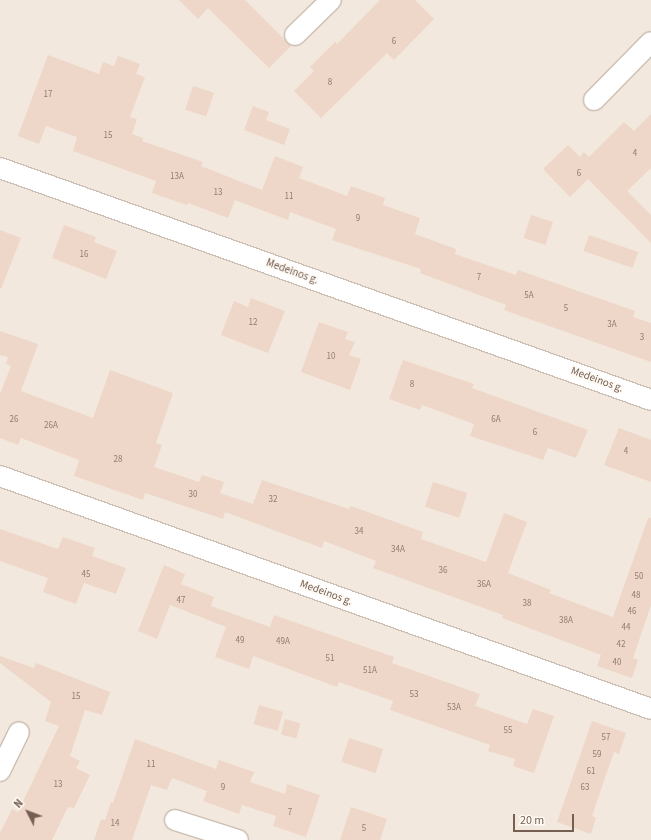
<!DOCTYPE html>
<html>
<head>
<meta charset="utf-8">
<style>
  body { margin:0 }
  #map { position:relative; width:651px; height:840px; overflow:hidden; background:#fbf6ee; font-family:"Source Sans 3",sans-serif }
  div>[style] { position:absolute }
  .residential>* { inset:0; background:#f2e8dd; transform-origin:0 0 }
  .building>* { inset:0; background:#eed7c8; transform-origin:0 0 }
  .roads { filter:drop-shadow(1px 0 #cdbfb4) drop-shadow(-1px 0 #cdbfb4) drop-shadow(0 1px #cdbfb4) drop-shadow(0 -1px #cdbfb4) }
  .minor>* { height:20px; margin:-10px; padding:0 10px; transform-origin:10px; border-radius:10px; background:#fff }
  span { translate:-50% -50%; white-space:nowrap; text-align:center; line-height:1.15; -webkit-text-stroke:3.5px #fefaf4; paint-order:stroke }
  .number-label { font-size:9px; color:#937c70 }
  .number-label span { -webkit-text-stroke-width:0 }
  .street-label { font-size:11px; color:#755e52 }
  .north { position:absolute; left:8px; top:792px; width:40px; height:40px; -webkit-text-stroke:3px #fefaf4; paint-order:stroke; rotate:312deg; font-size:11px; font-weight:700; line-height:16px; text-align:center; color:#755e52 }
  .north::after { content:''; display:block; margin:auto; width:14px; height:18px; background:#755e52; clip-path:polygon(50% 0,100% 100%,50% 72%,0 100%) }
  .scale { position:absolute; left:513px; top:814px; width:61px; height:18px; box-sizing:border-box; border:2px solid #755e52; border-top:0; padding-left:5px; font-size:12px; line-height:14px; white-space:nowrap; color:#755e52; -webkit-text-stroke:3px #fefaf4; paint-order:stroke }
</style>
</head>
<body>
<div id="map">
  <div class="residential">
    <i style="left:0;top:0;width:651px;height:840px"></i>
  </div>
  <div class="building">
    <i style="clip-path:polygon(179px 0,245px 0,291px 46px,269px 68px,208px 8px,198px 19px)"></i>
    <i style="clip-path:polygon(380px 0,415px 0,434px 19px,394px 60px,387px 53px,321px 118px,294px 91px,314px 71px,310px 67px,335px 42px,337px 44px)"></i>
    <i style="clip-path:polygon(48px 55px,99px 74px,103px 62px,114px 66px,118px 56px,140px 64px,136px 74px,145px 77px,130px 117px,137px 119px,132px 134px,143px 138px,142px 141px,203px 162px,201px 166px,262px 190px,275px 156px,303px 167px,299px 178px,347px 196px,351px 186px,385px 198px,383px 205px,420px 218px,415px 234px,456px 249px,455px 254px,516px 275px,518px 270px,635px 311px,633px 317px,651px 323px,651px 362px,504px 310px,506px 305px,420px 273px,421px 269px,332px 240px,336px 229px,290px 212px,288px 220px,235px 200px,228px 218px,188px 203px,187px 205px,152px 193px,156px 181px,73px 151px,77px 137px,46px 126px,39px 144px,18px 136px)"></i>
    <i style="left:193px;top:86px;width:22px;height:25px;rotate:18deg"></i>
    <i style="clip-path:polygon(253px 106px,269px 112px,266px 120px,290px 129px,284px 145px,244px 130px)"></i>
    <i style="clip-path:polygon(651px 114px,651px 168px,627px 191px,651px 215px,651px 243px,588px 179px,570px 197px,543px 169px,568px 145px,580px 157px,584px 152px,589px 157px,624px 122px,634px 131px)"></i>
    <i style="left:531px;top:215px;width:23px;height:24px;rotate:18deg"></i>
    <i style="clip-path:polygon(64px 225px,96px 237px,94px 242px,117px 251px,106px 279px,52px 258px)"></i>
    <i style="clip-path:polygon(0 230px,21px 238px,1px 289px,0 288px)"></i>
    <i style="left:589px;top:235px;width:52px;height:17px;rotate:19deg"></i>
    <i style="clip-path:polygon(251px 298px,285px 311px,268px 353px,221px 335px,234px 301px,248px 307px)"></i>
    <i style="clip-path:polygon(319px 322px,348px 332px,345px 339px,355px 342px,349px 355px,361px 359px,350px 390px,301px 372px)"></i>
    <i style="clip-path:polygon(0 331px,38px 344px,21px 391px,93px 418px,110px 370px,173px 393px,156px 443px,162px 445px,154px 467px,199px 482px,202px 475px,224px 482px,220px 493px,253px 504px,262px 480px,349px 509px,351px 506px,423px 532px,421px 539px,486px 562px,504px 513px,527px 522px,508px 573px,551px 590px,549px 593px,613px 617px,648px 518px,651px 518px,651px 605px,633px 658px,638px 660px,632px 678px,597px 666px,601px 655px,502px 618px,503px 615px,373px 568px,376px 561px,324px 541px,322px 548px,225px 512px,223px 519px,145px 493px,143px 500px,74px 476px,79px 460px,21px 438px,18px 445px,0 438px,0 394px,11px 366px,6px 364px,8px 357px,0 355px)"></i>
    <i style="clip-path:polygon(403px 360px,474px 384px,472px 388px,588px 430px,576px 458px,548px 448px,543px 460px,507px 448px,470px 436px,474px 424px,422px 405px,420px 410px,389px 399px)"></i>
    <i style="clip-path:polygon(619px 428px,651px 440px,651px 482px,604px 465px)"></i>
    <i style="left:433px;top:482px;width:36px;height:26px;rotate:18deg"></i>
    <i style="clip-path:polygon(0 529px,58px 549px,63px 537px,95px 548px,92px 556px,126px 568px,116px 594px,84px 583px,76px 604px,43px 592px,48px 578px,0 561px)"></i>
    <i style="clip-path:polygon(164px 565px,185px 574px,181px 584px,214px 597px,211px 606px,270px 627px,274px 615px,394px 657px,392px 663px,480px 694px,475px 706px,527px 724px,533px 709px,554px 716px,534px 773px,513px 766px,515px 759px,488px 751px,490px 745px,390px 710px,393px 701px,339px 682px,337px 687px,253px 656px,249px 669px,215px 657px,226px 627px,170px 605px,157px 639px,138px 631px)"></i>
    <i style="clip-path:polygon(0 656px,34px 668px,36px 663px,110px 692px,102px 715px,85px 710px,70px 756px,80px 761px,76px 768px,90px 775px,74px 808px,68px 807px,52px 840px,0 840px,0 833px,12px 809px,18px 812px,59px 726px,45px 721px,51px 702px,0 663px)"></i>
    <i style="left:259px;top:705px;width:25px;height:20px;rotate:16deg"></i>
    <i style="left:285px;top:719px;width:16px;height:16px;rotate:15deg"></i>
    <i style="clip-path:polygon(592px 721px,626px 733px,619px 754px,614px 752px,608px 769px,592px 816px,596px 818px,591px 834px,557px 822px)"></i>
    <i style="left:349px;top:738px;width:36px;height:25px;rotate:18deg"></i>
    <i style="clip-path:polygon(135px 739px,216px 769px,219px 760px,254px 772px,250px 782px,285px 794px,287px 784px,320px 795px,306px 837px,273px 826px,276px 816px,242px 805px,239px 814px,203px 801px,207px 791px,172px 778px,167px 790px,151px 785px,132px 840px,94px 840px,101px 819px,105px 820px,111px 802px,113px 803px)"></i>
    <i style="clip-path:polygon(351px 807px,387px 819px,380px 840px,340px 840px)"></i>
  </div>
  <div class="roads">
    <div class="minor">
      <i style="left:295px;top:35px;width:50px;rotate:-44.2deg"></i>
      <i style="left:594px;top:100px;width:81px;rotate:-45.5deg"></i>
      <i style="left:0;top:168px;width:691px;rotate:19.61deg"></i>
      <i style="left:0;top:476px;width:691px;rotate:19.69deg"></i>
      <i style="left:0;top:771px;width:43px;rotate:-64deg"></i>
      <i style="left:175px;top:820px;width:66px;rotate:17.6deg"></i>
    </div>
  </div>
  <div class="number-label">
    <span style="left:394px;top:42px">6</span>
    <span style="left:330px;top:83px">8</span>
    <span style="left:48px;top:95px">17</span>
    <span style="left:108px;top:136px">15</span>
    <span style="left:635px;top:154px">4</span>
    <span style="left:579px;top:174px">6</span>
    <span style="left:177px;top:177px">13A</span>
    <span style="left:218px;top:193px">13</span>
    <span style="left:289px;top:197px">11</span>
    <span style="left:358px;top:219px">9</span>
    <span style="left:84px;top:255px">16</span>
    <span style="left:479px;top:278px">7</span>
    <span style="left:529px;top:296px">5A</span>
    <span style="left:566px;top:309px">5</span>
    <span style="left:253px;top:323px">12</span>
    <span style="left:612px;top:325px">3A</span>
    <span style="left:642px;top:338px">3</span>
    <span style="left:331px;top:357px">10</span>
    <span style="left:412px;top:385px">8</span>
    <span style="left:14px;top:420px">26</span>
    <span style="left:496px;top:420px">6A</span>
    <span style="left:51px;top:426px">26A</span>
    <span style="left:535px;top:433px">6</span>
    <span style="left:626px;top:452px">4</span>
    <span style="left:118px;top:460px">28</span>
    <span style="left:193px;top:495px">30</span>
    <span style="left:273px;top:500px">32</span>
    <span style="left:359px;top:532px">34</span>
    <span style="left:398px;top:550px">34A</span>
    <span style="left:443px;top:571px">36</span>
    <span style="left:86px;top:575px">45</span>
    <span style="left:639px;top:577px">50</span>
    <span style="left:484px;top:585px">36A</span>
    <span style="left:636px;top:596px">48</span>
    <span style="left:181px;top:601px">47</span>
    <span style="left:527px;top:604px">38</span>
    <span style="left:632px;top:612px">46</span>
    <span style="left:566px;top:621px">38A</span>
    <span style="left:626px;top:628px">44</span>
    <span style="left:240px;top:641px">49</span>
    <span style="left:283px;top:642px">49A</span>
    <span style="left:621px;top:645px">42</span>
    <span style="left:330px;top:659px">51</span>
    <span style="left:617px;top:663px">40</span>
    <span style="left:370px;top:671px">51A</span>
    <span style="left:414px;top:695px">53</span>
    <span style="left:76px;top:697px">15</span>
    <span style="left:454px;top:708px">53A</span>
    <span style="left:508px;top:731px">55</span>
    <span style="left:606px;top:738px">57</span>
    <span style="left:597px;top:755px">59</span>
    <span style="left:151px;top:765px">11</span>
    <span style="left:591px;top:772px">61</span>
    <span style="left:58px;top:785px">13</span>
    <span style="left:223px;top:788px">9</span>
    <span style="left:585px;top:788px">63</span>
    <span style="left:290px;top:813px">7</span>
    <span style="left:115px;top:824px">14</span>
    <span style="left:364px;top:829px">5</span>
  </div>
  <div class="street-label">
    <span style="left:292px;top:272px;rotate:20deg">Medeinos g.</span>
    <span style="left:597px;top:380px;rotate:20deg">Medeinos g.</span>
    <span style="left:326px;top:593px;rotate:20deg">Medeinos g.</span>
  </div>
  <div class="north">N</div>
  <div class="scale">20 m</div>
</div>
</body>
</html>
